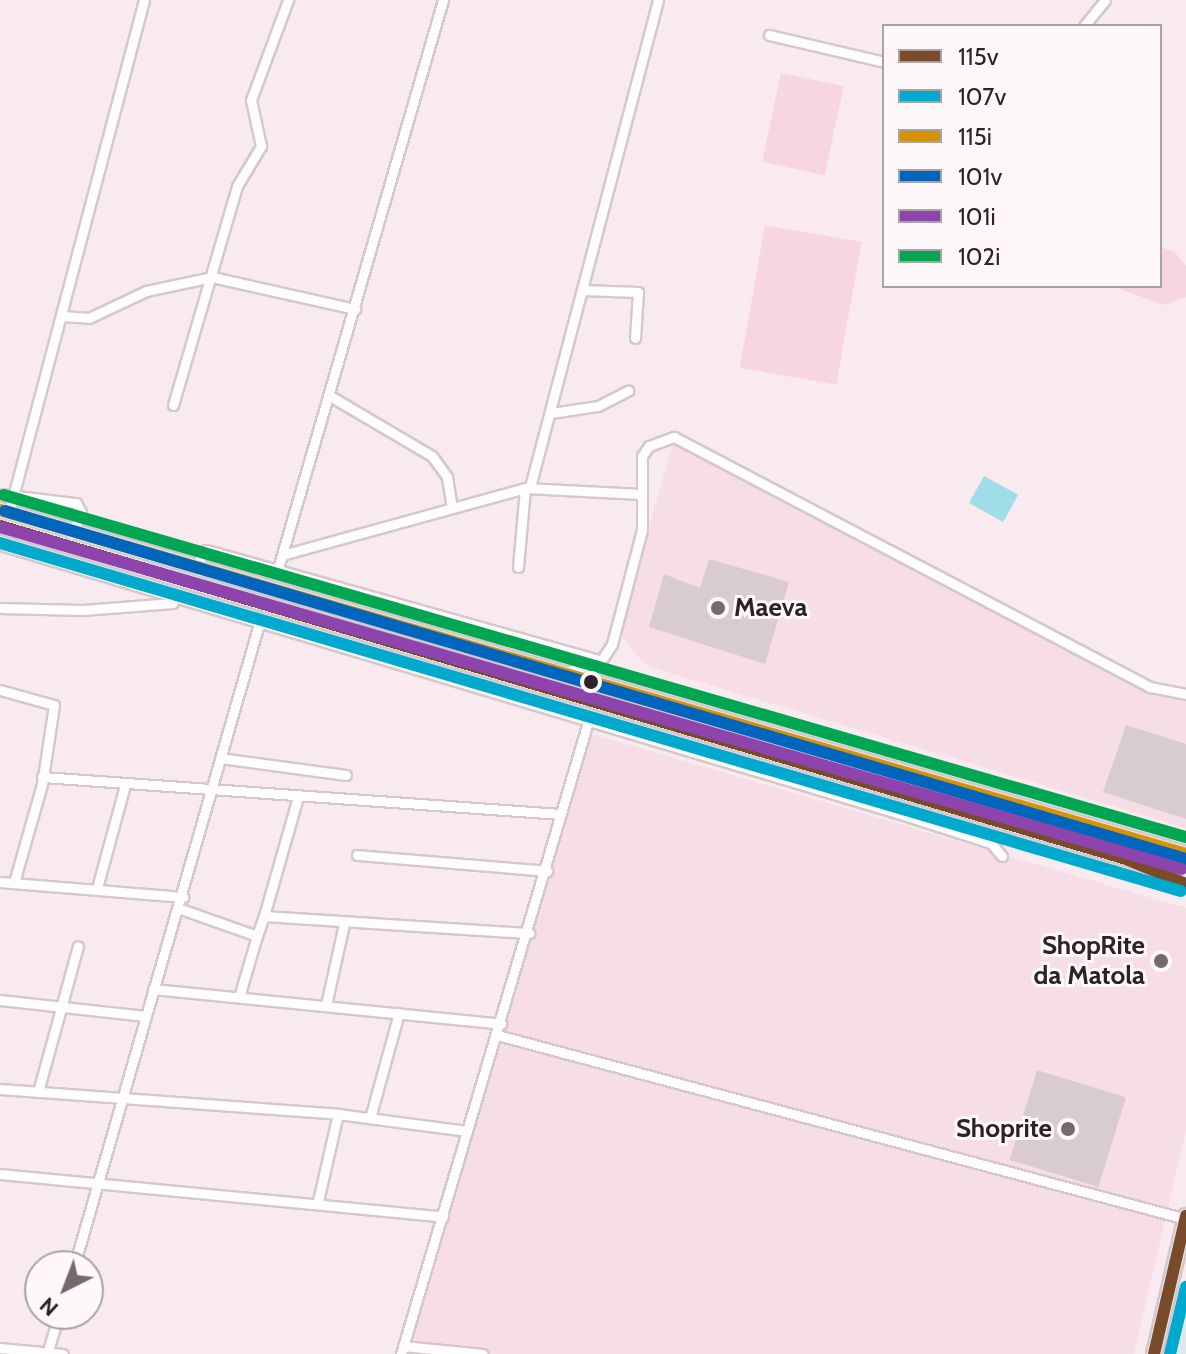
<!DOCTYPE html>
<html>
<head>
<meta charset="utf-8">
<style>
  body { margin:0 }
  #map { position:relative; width:1186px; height:1354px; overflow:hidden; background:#f9eaef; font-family:Cabin,sans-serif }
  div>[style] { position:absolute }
  .built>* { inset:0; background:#f7dde6 }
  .green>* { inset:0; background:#f7d5e1; transform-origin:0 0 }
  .water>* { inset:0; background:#9fdde8; transform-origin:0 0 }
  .building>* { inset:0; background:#d8ccd0; transform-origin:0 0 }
  .roads { filter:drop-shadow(2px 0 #d4c8cc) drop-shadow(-2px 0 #d4c8cc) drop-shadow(0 2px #d4c8cc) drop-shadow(0 -2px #d4c8cc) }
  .minor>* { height:9px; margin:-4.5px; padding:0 4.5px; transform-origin:4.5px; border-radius:4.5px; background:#fefcfd }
  .trunk>* { height:14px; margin:-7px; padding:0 7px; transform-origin:7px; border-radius:7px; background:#e0e8ea }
  .bus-1>* { height:12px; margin:-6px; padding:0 6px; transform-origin:6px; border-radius:6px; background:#7a4b2a }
  .bus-2>* { height:12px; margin:-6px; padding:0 6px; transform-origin:6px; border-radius:6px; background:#00a9ce }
  .bus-3>* { height:12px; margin:-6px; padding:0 6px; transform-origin:6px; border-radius:6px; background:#d99206 }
  .bus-4>* { height:12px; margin:-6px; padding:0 6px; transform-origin:6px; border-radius:6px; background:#0065bd }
  .bus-5>* { height:12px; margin:-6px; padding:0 6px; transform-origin:6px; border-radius:6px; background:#8e44ad }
  .bus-6>* { height:12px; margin:-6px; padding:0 6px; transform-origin:6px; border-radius:6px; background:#00a651 }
  .dots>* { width:22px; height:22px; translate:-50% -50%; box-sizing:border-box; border:4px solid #fef8fa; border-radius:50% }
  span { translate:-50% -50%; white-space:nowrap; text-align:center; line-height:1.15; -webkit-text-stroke:6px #fef8fa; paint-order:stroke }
  .poi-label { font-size:26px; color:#2d2327; font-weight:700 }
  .left { translate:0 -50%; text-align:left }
  .right { translate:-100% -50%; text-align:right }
  .legend { position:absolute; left:882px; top:24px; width:280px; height:264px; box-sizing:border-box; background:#fef8fa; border:2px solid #aaa3a6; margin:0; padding:10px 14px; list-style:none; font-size:24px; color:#2d2327 }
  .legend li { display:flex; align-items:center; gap:16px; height:40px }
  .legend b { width:40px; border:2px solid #aaa3a6 }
  .north { position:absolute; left:24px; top:1250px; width:80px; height:80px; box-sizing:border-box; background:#fef8fa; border:2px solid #aaa3a6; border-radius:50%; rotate:222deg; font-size:22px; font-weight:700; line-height:32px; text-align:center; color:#2d2327 }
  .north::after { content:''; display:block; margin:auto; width:28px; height:36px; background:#74696d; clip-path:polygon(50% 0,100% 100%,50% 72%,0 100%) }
</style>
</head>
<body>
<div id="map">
  <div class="built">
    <i style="clip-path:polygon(674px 439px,1161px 697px,1186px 697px,1186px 828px,647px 666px,619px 634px)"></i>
    <i style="clip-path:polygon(592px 734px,1186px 908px,1186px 1130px,1134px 1354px,408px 1354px)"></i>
  </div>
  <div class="green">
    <i style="left:781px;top:73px;width:64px;height:91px;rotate:12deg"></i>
    <i style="left:765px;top:225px;width:98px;height:145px;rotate:10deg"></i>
    <i style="clip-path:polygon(1160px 247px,1175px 252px,1186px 266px,1186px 297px,1163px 305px,1118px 288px,1076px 286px,1160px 286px)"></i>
  </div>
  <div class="water">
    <i style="left:984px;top:476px;width:39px;height:31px;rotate:29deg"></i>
  </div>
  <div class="building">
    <i style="clip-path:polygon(709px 559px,789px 582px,765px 664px,649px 627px,664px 574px,700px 588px)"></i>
    <i style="clip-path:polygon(1126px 725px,1186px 744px,1186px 819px,1103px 792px)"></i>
    <i style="left:1037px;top:1070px;width:93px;height:94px;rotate:17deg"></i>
  </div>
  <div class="roads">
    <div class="minor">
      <i style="left:1084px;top:26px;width:33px;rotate:-51deg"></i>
      <i style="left:769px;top:35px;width:118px;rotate:13.2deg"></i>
      <i style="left:582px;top:290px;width:56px;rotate:2deg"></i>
      <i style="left:638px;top:292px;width:46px;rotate:93.7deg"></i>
      <i style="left:62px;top:316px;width:27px;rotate:4deg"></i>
      <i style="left:89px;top:318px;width:63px;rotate:-25.3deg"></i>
      <i style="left:146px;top:291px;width:67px;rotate:-12deg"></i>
      <i style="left:212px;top:277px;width:147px;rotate:12.6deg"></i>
      <i style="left:330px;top:396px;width:118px;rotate:30.5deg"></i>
      <i style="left:432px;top:456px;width:26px;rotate:54deg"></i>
      <i style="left:447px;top:477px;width:31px;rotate:81deg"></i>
      <i style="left:173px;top:405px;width:228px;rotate:-73.7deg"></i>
      <i style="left:237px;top:186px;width:47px;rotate:-59deg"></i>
      <i style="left:261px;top:146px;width:47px;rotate:-102.3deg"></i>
      <i style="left:251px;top:100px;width:107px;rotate:-69.7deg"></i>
      <i style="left:551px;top:413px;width:48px;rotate:-8.5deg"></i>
      <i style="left:598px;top:406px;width:34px;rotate:-27deg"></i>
      <i style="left:530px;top:487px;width:504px;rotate:-75.27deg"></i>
      <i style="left:0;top:494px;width:77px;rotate:6.8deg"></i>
      <i style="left:76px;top:503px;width:10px;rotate:61deg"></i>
      <i style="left:81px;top:512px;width:24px;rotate:112deg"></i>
      <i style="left:9px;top:512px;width:529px;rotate:-75.23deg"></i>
      <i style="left:0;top:545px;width:936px;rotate:16.63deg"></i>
      <i style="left:897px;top:813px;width:99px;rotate:17.7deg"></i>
      <i style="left:991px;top:843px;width:17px;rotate:50deg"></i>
      <i style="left:282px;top:555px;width:252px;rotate:-15.4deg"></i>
      <i style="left:525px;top:488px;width:116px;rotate:3deg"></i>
      <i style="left:518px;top:567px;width:79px;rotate:-84.9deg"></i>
      <i style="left:200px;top:571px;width:19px;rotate:-90deg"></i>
      <i style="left:200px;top:552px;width:7px;rotate:-16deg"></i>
      <i style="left:207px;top:550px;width:409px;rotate:15.7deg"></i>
      <i style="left:277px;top:572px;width:596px;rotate:-73.82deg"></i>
      <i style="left:0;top:608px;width:83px;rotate:1.4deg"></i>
      <i style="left:83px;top:610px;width:90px;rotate:-4.4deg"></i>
      <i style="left:567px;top:672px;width:36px;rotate:-18deg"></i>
      <i style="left:601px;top:661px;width:20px;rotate:-57deg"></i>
      <i style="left:612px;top:644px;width:118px;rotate:-75.3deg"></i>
      <i style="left:642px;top:530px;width:74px;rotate:-90deg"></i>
      <i style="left:642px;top:456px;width:12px;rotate:-55deg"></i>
      <i style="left:649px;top:446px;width:27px;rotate:-20deg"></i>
      <i style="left:674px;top:437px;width:538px;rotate:27.71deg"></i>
      <i style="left:1150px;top:687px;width:37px;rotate:11deg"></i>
      <i style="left:0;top:690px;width:56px;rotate:15.5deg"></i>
      <i style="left:54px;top:705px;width:80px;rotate:98.6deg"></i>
      <i style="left:42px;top:784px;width:102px;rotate:105.9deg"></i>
      <i style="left:220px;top:758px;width:127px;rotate:7.7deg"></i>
      <i style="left:42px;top:777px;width:520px;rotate:4.08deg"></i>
      <i style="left:357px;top:855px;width:191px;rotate:4.8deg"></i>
      <i style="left:0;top:882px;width:184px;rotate:4.7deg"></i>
      <i style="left:97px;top:888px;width:107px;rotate:-74.8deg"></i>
      <i style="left:178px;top:908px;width:84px;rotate:19.5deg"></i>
      <i style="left:257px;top:936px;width:21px;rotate:-71deg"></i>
      <i style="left:264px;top:916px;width:266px;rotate:3.7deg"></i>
      <i style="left:264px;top:916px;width:124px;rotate:-74.1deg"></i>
      <i style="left:153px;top:989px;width:350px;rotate:5.7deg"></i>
      <i style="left:239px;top:997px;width:64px;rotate:-73.6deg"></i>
      <i style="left:0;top:1000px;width:146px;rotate:6.3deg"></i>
      <i style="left:326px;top:1005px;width:83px;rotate:-77.5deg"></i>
      <i style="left:497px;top:1035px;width:713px;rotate:14.95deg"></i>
      <i style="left:0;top:1089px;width:339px;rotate:4.2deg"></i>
      <i style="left:338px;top:1114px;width:130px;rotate:7.5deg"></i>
      <i style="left:38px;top:1092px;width:151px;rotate:-74.7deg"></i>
      <i style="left:370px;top:1118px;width:109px;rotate:-74.6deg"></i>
      <i style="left:0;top:1174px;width:445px;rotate:5.5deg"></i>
      <i style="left:318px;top:1201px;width:89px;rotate:-77.1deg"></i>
      <i style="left:74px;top:1266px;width:668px;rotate:-73.93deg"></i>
      <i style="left:403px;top:1346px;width:80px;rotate:5.7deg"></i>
      <i style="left:0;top:1348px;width:63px;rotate:5.4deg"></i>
      <i style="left:47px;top:1354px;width:42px;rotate:-73.3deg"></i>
      <i style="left:401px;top:1354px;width:659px;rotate:-73.52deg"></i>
    </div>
    <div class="trunk">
      <i style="left:0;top:510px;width:1235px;rotate:16.17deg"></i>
      <i style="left:0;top:526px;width:1237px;rotate:16.44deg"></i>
      <i style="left:1154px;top:1354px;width:142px;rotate:-76.9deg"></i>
      <i style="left:1180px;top:1354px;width:29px;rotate:-78deg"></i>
    </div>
  </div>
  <div class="bus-1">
    <i style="left:0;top:526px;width:1174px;rotate:16.47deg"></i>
    <i style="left:1126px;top:859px;width:65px;rotate:22.6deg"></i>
    <i style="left:1154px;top:1354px;width:142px;rotate:-76.9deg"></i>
  </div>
  <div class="bus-2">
    <i style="left:0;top:543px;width:1231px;rotate:16.42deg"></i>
    <i style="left:1170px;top:1354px;width:69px;rotate:-76.6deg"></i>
  </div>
  <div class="bus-3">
    <i style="left:0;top:510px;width:1235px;rotate:16.17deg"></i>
  </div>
  <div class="bus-4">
    <i style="left:5px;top:511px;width:1231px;rotate:16.42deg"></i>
  </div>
  <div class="bus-5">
    <i style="left:0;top:527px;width:1230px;rotate:16.14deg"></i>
  </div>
  <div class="bus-6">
    <i style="left:4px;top:495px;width:1230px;rotate:16.14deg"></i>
  </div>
  <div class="dots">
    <i style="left:718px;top:608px;background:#74696d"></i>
    <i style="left:591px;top:682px;background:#2d2327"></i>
    <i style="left:1161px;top:961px;background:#74696d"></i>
    <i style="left:1068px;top:1129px;background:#74696d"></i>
  </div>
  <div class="poi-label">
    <span class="left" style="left:734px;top:608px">Maeva</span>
    <span class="right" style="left:1145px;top:961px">ShopRite<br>da Matola</span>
    <span class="right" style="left:1052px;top:1129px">Shoprite</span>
  </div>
  <ul class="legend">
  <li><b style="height:10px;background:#7a4b2a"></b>115v</li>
  <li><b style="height:10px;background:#00a9ce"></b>107v</li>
  <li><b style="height:10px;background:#d99206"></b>115i</li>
  <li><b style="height:10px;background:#0065bd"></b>101v</li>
  <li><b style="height:10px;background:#8e44ad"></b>101i</li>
  <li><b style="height:10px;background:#00a651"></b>102i</li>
  </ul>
  <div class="north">N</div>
</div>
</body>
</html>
